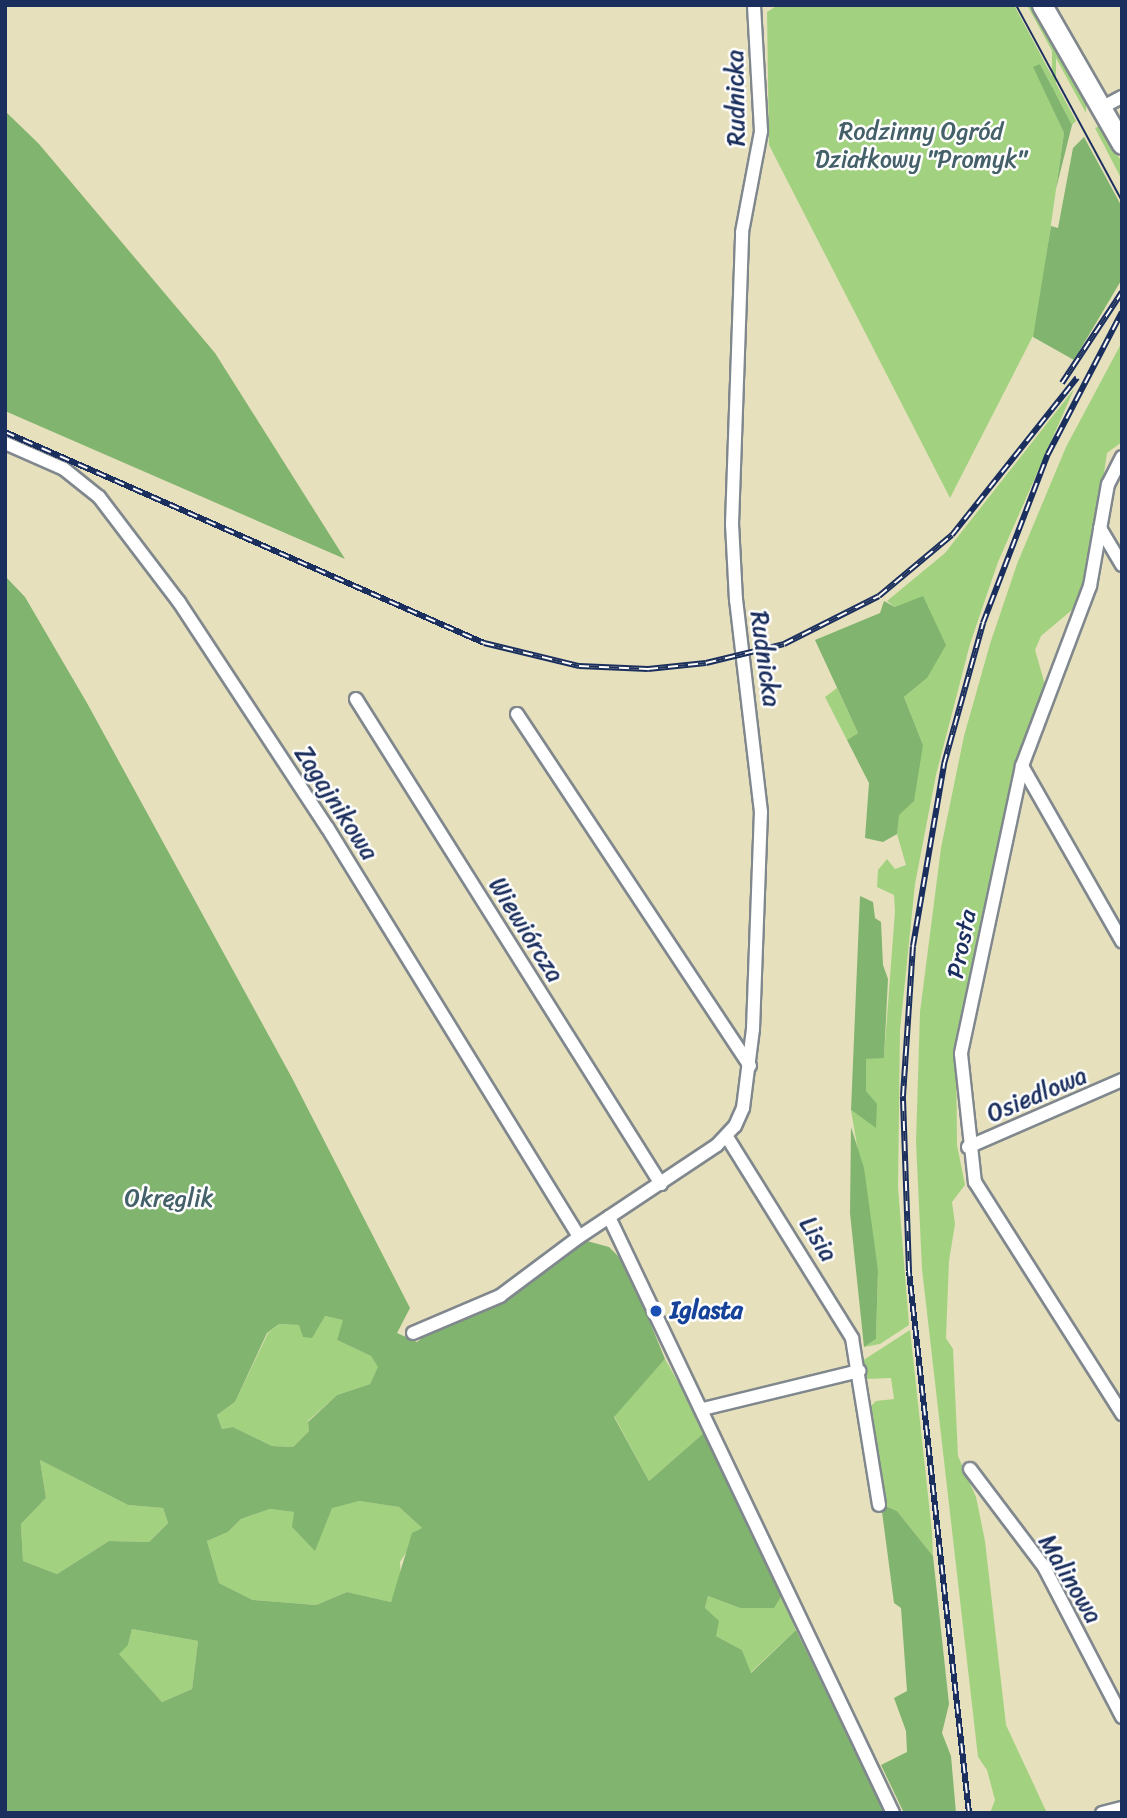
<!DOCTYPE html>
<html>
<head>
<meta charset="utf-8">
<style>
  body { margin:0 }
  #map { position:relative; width:1127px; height:1818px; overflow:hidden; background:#e6e0bd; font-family:Sriracha,sans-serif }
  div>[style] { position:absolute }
  .green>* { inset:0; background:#a2d280; transform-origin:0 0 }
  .forest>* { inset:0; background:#81b46e }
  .roads { filter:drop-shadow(2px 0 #80888e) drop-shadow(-2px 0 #80888e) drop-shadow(0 2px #80888e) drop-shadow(0 -2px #80888e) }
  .street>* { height:12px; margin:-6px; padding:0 6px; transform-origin:6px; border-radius:6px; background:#fff }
  .primary>* { height:19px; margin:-9.5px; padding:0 9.5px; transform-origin:9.5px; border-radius:9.5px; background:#fff }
  .tram>* { height:2px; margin:-1px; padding:0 1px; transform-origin:1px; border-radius:1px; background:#1b2f5e }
  .rail>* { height:6px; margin-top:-3px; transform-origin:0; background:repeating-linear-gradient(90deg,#fff 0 10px,#1b2f5e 0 20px); box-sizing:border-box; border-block:2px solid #1b2f5e }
  .dots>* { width:19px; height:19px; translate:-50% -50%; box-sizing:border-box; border:4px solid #fff; border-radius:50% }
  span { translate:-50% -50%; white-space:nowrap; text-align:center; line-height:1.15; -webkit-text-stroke:5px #fff; paint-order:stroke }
  .street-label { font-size:24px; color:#1b2f5e }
  .park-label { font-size:24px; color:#446068 }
  .transit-label { font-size:24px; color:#164399; font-weight:700 }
  .left { translate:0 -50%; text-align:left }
  .frame { position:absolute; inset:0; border:7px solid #1b2f5e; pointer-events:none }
</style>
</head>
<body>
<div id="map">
  <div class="green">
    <i style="clip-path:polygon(778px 5px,1014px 5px,1076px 121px,1072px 125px,1040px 64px,1034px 68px,1064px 133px,1036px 330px,950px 498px,769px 145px,767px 12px)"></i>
    <i style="clip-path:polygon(1027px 5px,1032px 5px,1086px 100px,1086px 113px)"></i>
    <i style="left:1052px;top:5px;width:4px;height:98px"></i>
    <i style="clip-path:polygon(1099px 126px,1122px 162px,1122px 180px,1095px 128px)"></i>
    <i style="clip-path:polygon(1122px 342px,1122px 442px,1107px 453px,1092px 554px,1079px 604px,1041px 636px,1035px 650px,1046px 688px,1018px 756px,956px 1050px,957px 1145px,965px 1185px,952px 1202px,955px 1224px,949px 1261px,946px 1338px,953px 1349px,958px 1456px,976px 1497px,985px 1541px,1006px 1725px,1047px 1813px,990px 1813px,995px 1800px,987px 1770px,978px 1757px,922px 1269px,916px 1142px,920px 1012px,941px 848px,964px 736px,990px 644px,1017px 564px,1066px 447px)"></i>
    <i style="clip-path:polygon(1074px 389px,998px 562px,970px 644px,936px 775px,915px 884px,900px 1030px,898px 1187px,909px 1325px,880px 1344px,864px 1347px,876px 1339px,878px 1270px,851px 1110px,875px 1127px,866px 1091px,866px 1059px,884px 1057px,895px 911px,894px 895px,877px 887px,878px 870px,887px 859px,895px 869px,906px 865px,897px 834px,898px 815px,923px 745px,904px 697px,927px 678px,895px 607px,887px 601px,945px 553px)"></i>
    <i style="clip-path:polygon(837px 688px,858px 733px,847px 740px,825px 697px)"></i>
    <i style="clip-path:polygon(325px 1316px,344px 1320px,337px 1340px,371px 1356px,379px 1367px,370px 1384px,337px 1395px,308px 1421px,309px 1431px,293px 1447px,272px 1446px,233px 1427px,222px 1429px,217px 1415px,235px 1402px,268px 1333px,279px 1324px,299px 1325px)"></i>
    <i style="clip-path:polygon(910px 1330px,932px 1532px,933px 1556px,897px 1511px,881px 1504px,873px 1415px,869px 1408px,876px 1401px,894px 1399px,891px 1378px,866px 1379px,862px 1361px)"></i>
    <i style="clip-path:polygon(665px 1359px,706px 1431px,649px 1481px,614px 1416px)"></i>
    <i style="clip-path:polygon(40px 1460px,128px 1505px,163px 1508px,168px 1523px,149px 1542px,109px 1541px,57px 1574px,23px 1561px,21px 1524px,46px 1498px)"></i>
    <i style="clip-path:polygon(359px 1501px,399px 1507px,422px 1528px,400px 1562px,401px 1579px,391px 1602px,347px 1592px,316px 1605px,253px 1600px,219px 1583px,207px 1541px,228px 1532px,241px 1519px,270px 1509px,295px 1512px)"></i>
    <i style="clip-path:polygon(782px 1595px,796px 1630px,750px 1673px,742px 1650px,716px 1636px,705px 1608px,708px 1596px,740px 1608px,773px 1608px)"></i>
    <i style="clip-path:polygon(132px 1629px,198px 1641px,192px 1689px,162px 1702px,118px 1653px,128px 1645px)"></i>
  </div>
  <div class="forest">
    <i style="clip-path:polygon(1040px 64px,1072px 125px,1056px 189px,1064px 133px,1033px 67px)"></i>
    <i style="clip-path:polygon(5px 111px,39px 144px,215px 353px,345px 559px,5px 411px)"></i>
    <i style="clip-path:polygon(1084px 137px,1122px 207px,1122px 279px,1074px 360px,1033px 337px,1051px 226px,1058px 228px,1073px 148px)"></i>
    <i style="clip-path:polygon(evenodd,5px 576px,25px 597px,87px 703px,292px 1078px,410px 1308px,397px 1333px,417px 1342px,436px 1327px,499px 1303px,587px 1241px,609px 1247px,626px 1264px,665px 1359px,614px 1417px,649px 1481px,706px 1431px,782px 1595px,774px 1608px,740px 1608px,708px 1596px,705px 1608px,719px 1621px,716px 1636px,742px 1650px,751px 1673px,796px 1630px,885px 1813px,5px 1813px,5px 576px,325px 1316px,343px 1320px,337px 1340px,371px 1356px,378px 1367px,370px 1384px,337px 1395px,308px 1422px,309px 1431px,293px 1447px,272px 1446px,233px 1427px,222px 1429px,217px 1415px,235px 1402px,267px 1333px,279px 1324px,299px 1325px,303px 1337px,312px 1338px,325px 1316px,5px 576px,40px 1460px,128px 1505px,163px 1508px,168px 1523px,149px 1542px,109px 1541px,57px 1574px,23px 1561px,21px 1524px,46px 1498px,40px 1460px,5px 576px,359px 1501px,399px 1507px,422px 1528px,412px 1533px,391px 1602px,347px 1592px,316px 1605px,253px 1600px,219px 1583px,207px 1541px,228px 1532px,241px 1519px,270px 1509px,294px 1512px,292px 1527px,315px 1551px,332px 1508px,359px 1501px,5px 576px,132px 1629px,198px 1641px,192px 1689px,162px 1702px,119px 1654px,128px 1645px,132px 1629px)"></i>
    <i style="clip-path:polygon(923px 596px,946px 645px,927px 678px,904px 697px,923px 745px,914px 801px,899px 815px,897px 834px,883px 842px,865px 838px,869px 783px,847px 740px,858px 733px,815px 640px,880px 613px,884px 601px,895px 607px)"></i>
    <i style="clip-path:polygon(860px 896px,873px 902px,875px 918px,881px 922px,883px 965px,888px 979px,884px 1058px,866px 1059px,866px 1091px,877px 1104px,876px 1128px,851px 1110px)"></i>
    <i style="clip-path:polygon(851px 1127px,864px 1168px,878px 1270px,876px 1339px,864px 1347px,850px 1213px)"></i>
    <i style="clip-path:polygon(881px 1504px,897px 1511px,933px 1556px,949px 1704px,942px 1733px,951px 1756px,956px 1813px,904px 1813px,881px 1765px,907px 1752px,906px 1731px,894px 1698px,907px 1691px,901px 1608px,894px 1603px)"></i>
  </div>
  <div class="roads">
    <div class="street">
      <i style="left:1101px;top:108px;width:24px;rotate:-28deg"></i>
      <i style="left:5px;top:443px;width:64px;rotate:23.8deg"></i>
      <i style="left:64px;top:469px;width:45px;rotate:38.7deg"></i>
      <i style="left:99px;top:497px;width:132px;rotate:52.7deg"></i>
      <i style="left:179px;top:602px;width:269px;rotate:56.7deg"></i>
      <i style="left:327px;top:827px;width:481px;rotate:58.4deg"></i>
      <i style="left:1122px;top:457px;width:30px;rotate:117deg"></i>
      <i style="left:1108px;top:484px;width:104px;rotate:100deg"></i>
      <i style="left:1090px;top:586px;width:192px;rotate:110.7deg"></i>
      <i style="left:1022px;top:766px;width:294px;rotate:102deg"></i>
      <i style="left:961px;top:1054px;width:129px;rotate:83.8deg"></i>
      <i style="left:975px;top:1182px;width:275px;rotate:57.6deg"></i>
      <i style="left:1100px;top:528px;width:43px;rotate:59.3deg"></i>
      <i style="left:356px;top:699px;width:573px;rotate:57.84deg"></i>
      <i style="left:517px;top:714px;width:422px;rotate:56.5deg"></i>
      <i style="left:1022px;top:766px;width:202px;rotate:60.3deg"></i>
      <i style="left:727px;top:1137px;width:237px;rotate:58.1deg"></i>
      <i style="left:852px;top:1338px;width:169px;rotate:80.8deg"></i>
      <i style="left:968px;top:1147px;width:168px;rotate:-23.5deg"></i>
      <i style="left:609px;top:1217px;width:660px;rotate:64.52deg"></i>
      <i style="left:413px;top:1333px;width:95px;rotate:-23deg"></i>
      <i style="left:500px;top:1296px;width:99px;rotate:-36.8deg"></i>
      <i style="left:579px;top:1237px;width:166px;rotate:-33.7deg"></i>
      <i style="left:717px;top:1145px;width:26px;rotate:-47deg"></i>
      <i style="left:735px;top:1126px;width:20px;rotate:-66deg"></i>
      <i style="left:743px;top:1108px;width:80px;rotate:-82.8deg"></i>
      <i style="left:753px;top:1029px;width:217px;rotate:-87.9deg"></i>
      <i style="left:761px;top:812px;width:213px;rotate:-96.7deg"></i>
      <i style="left:736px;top:600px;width:76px;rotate:-93deg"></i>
      <i style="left:732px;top:524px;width:292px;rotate:-88deg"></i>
      <i style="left:742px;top:232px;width:103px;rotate:-79.3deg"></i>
      <i style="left:761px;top:131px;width:126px;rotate:-93.2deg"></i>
      <i style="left:703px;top:1409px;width:161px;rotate:-13.7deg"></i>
      <i style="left:970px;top:1469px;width:123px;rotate:52.9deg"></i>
      <i style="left:1044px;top:1567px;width:169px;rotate:62.5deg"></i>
      <i style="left:1102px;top:1813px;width:21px;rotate:-14deg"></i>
    </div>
    <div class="primary">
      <i style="left:1042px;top:5px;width:160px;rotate:60.1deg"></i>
    </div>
  </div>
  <div class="tram">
    <i style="left:1016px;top:5px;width:223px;rotate:61.6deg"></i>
  </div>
  <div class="rail">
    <i style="left:1062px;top:383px;width:109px;rotate:-56.6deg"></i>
    <i style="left:5px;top:432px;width:523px;rotate:23.77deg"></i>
    <i style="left:484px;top:643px;width:98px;rotate:13.6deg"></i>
    <i style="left:579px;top:666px;width:69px;rotate:2.5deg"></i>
    <i style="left:648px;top:669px;width:58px;rotate:-5.9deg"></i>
    <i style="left:706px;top:663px;width:80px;rotate:-13.7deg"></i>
    <i style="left:784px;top:644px;width:106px;rotate:-26.8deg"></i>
    <i style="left:879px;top:596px;width:95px;rotate:-39.9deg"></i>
    <i style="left:952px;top:535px;width:201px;rotate:-51.5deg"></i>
    <i style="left:969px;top:1813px;width:545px;rotate:-96.32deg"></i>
    <i style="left:909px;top:1271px;width:175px;rotate:-92deg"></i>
    <i style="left:903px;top:1096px;width:150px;rotate:-86.2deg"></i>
    <i style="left:913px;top:946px;width:185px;rotate:-80.3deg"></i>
    <i style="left:944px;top:764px;width:146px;rotate:-74.5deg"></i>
    <i style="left:983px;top:623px;width:181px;rotate:-69deg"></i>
    <i style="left:1048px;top:454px;width:160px;rotate:-62.5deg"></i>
  </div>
  <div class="dots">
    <i style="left:656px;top:1311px;background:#1a4fb4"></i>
  </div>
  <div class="street-label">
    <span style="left:736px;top:98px;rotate:-91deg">Rudnicka</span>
    <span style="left:765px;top:659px;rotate:82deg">Rudnicka</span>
    <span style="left:336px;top:803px;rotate:57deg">Zagajnikowa</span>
    <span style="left:526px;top:930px;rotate:58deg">Wiewiórcza</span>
    <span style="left:962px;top:944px;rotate:-79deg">Prosta</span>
    <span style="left:1037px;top:1095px;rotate:-23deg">Osiedlowa</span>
    <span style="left:818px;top:1239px;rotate:58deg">Lisia</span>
    <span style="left:1070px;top:1579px;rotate:59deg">Malinowa</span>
  </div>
  <div class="park-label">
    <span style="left:921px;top:146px">Rodzinny Ogród<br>Działkowy "Promyk"</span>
    <span style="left:169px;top:1199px">Okręglik</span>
  </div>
  <div class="transit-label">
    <span class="left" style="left:670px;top:1311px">Iglasta</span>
  </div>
  <div class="frame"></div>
</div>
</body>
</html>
